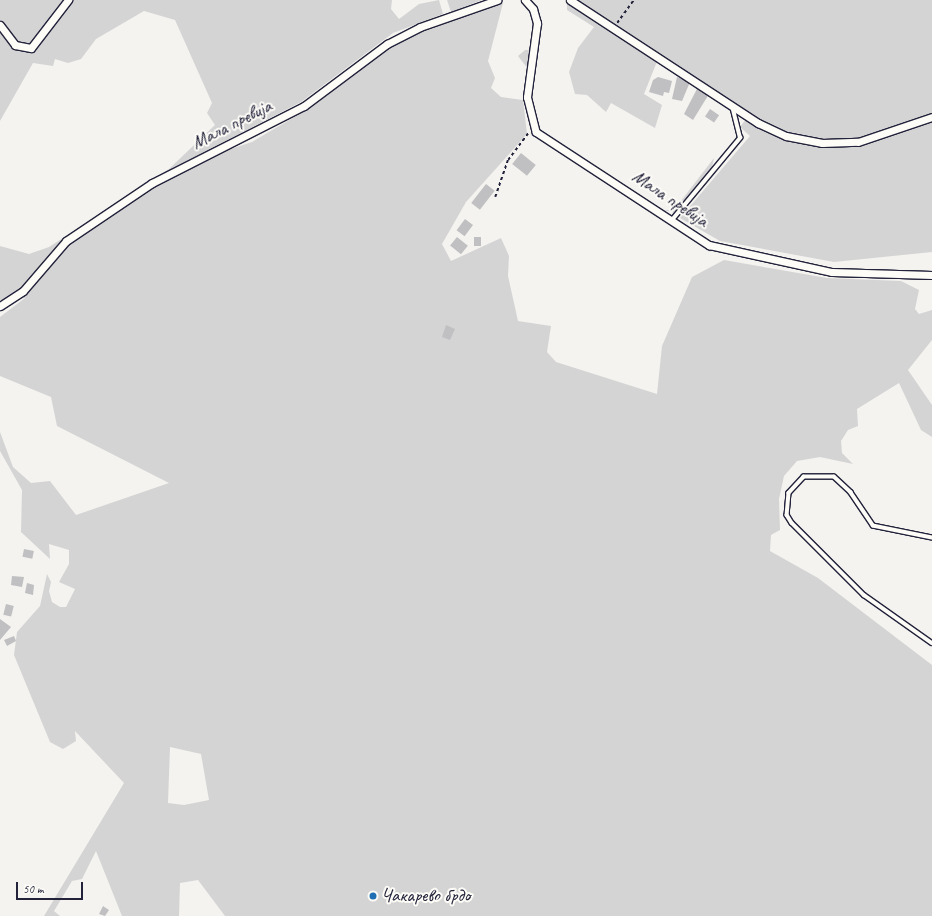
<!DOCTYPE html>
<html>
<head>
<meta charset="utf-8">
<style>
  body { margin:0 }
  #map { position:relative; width:932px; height:916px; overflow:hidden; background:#f4f3ef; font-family:Caveat,sans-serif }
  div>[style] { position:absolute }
  .green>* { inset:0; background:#d5d4d5 }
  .building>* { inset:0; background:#c0bfc2; transform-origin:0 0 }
  .path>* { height:1.5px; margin-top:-0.75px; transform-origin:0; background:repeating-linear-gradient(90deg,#22223b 0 3px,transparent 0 6px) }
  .roads { filter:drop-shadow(1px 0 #22223b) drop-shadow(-1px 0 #22223b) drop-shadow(0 1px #22223b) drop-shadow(0 -1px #22223b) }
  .lane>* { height:3.5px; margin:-1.75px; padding:0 1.75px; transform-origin:1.75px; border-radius:1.75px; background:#fdfcf7 }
  .street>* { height:7px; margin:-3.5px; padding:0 3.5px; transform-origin:3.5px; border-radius:3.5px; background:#fdfcf7 }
  .dots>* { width:11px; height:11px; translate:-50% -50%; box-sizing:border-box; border:2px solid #fdfcf7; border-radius:50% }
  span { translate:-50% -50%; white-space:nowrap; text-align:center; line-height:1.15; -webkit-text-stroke:4px #fdfcf7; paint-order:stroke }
  .street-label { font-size:19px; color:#22223b }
  .poi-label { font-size:19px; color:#22223b }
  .left { translate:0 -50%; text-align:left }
  .scale { position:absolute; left:16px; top:882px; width:67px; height:18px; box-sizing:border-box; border:2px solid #22223b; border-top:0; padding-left:5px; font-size:12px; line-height:14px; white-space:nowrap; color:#22223b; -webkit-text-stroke:3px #fdfcf7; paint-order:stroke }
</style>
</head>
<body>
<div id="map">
  <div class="green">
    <i style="clip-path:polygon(evenodd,0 0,392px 0,391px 9px,399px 19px,419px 4px,439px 0,443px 14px,393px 33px,301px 102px,173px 168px,252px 142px,313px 106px,402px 39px,503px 3px,488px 61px,495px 78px,491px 88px,501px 97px,523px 100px,527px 134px,466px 202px,442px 244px,451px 261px,501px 238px,509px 256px,508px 276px,518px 321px,551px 326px,547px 352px,556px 362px,657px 394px,662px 346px,692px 277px,724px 260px,827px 278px,901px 281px,919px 290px,915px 309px,919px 314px,932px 310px,932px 340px,908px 370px,932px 405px,932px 437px,921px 430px,899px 383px,857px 409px,858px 426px,848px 430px,841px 441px,842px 453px,853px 464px,820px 457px,797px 461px,784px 476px,779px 499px,780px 530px,771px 535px,770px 551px,818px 578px,932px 665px,932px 916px,225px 916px,198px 880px,180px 883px,179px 916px,122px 916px,96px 851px,82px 879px,72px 881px,54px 911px,60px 916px,44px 916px,124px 783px,75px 731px,76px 741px,63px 749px,50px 742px,14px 655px,17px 632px,40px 606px,47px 574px,51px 582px,49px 591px,52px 602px,60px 607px,66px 607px,75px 589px,59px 582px,69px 564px,69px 550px,49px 544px,50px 559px,21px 532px,22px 490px,0 451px,0 432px,13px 467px,31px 483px,50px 481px,76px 515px,169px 483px,57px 426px,51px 397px,0 376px,0 317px,25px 298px,0 300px,0 246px,29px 254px,49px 247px,169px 169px,215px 125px,207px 113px,212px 103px,175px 20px,144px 11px,96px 39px,81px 59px,68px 63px,55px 59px,53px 66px,33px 63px,0 121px,0 0,170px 747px,201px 754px,209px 800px,184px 805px,168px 803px,170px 747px)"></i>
    <i style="clip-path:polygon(447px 0,482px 0,451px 12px)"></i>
    <i style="clip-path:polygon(567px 0,932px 0,932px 252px,834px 262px,720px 241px,680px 218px,750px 136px,740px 127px,746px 119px,660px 54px,644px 94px,662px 105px,655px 128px,611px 103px,606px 112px,587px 95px,575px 94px,569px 72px,578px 48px,594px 27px,567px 10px)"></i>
    <i style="clip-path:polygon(525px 50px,531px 50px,528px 69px,518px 56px)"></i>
    <i style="clip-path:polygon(714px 158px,711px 172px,675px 213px,664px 210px,674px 210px)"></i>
  </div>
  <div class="building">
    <i style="clip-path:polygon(658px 77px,672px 81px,669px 93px,664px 92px,663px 96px,649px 92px,653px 80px)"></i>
    <i style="clip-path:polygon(677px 77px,690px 82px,682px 101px,672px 99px)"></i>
    <i style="clip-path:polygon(698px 87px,709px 94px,693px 120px,684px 114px)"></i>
    <i style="left:710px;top:109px;width:11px;height:9px;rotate:34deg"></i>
    <i style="left:521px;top:153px;width:19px;height:14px;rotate:39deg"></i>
    <i style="left:486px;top:184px;width:11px;height:24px;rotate:38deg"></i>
    <i style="left:465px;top:219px;width:10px;height:14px;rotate:37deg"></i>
    <i style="left:457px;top:237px;width:14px;height:11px;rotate:39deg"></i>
    <i style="left:474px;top:237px;width:7px;height:9px"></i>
    <i style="clip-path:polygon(446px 325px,455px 329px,450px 340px,442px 337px)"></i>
    <i style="left:24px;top:549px;width:10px;height:8px;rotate:11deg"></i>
    <i style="clip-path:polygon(12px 576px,24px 577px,22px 587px,11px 585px)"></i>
    <i style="clip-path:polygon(27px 583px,34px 585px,33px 595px,25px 593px)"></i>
    <i style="left:6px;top:604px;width:8px;height:11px;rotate:14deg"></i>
    <i style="clip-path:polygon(0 619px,11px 627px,0 640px)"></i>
    <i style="clip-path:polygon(14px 636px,16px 641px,7px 646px,4px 640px)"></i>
    <i style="clip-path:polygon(103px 906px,109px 910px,105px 916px,99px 914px)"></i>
  </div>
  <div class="path">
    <i style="left:617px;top:23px;width:29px;rotate:-54deg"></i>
    <i style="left:495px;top:197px;width:39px;rotate:-71deg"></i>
    <i style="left:508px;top:160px;width:35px;rotate:-53deg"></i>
  </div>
  <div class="roads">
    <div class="lane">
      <i style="left:672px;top:220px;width:107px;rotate:-50.3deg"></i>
      <i style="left:740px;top:138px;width:33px;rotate:-104deg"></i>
      <i style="left:932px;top:538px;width:60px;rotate:-168.5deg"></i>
      <i style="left:873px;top:526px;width:40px;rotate:-124deg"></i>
      <i style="left:851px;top:493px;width:23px;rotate:-137deg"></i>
      <i style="left:834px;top:477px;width:30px;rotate:180deg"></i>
      <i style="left:804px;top:477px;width:22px;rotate:133deg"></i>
      <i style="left:789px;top:493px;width:22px;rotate:95deg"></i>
      <i style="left:787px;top:515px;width:9px;rotate:58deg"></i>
      <i style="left:792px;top:523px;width:102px;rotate:45deg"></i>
      <i style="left:864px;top:595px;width:83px;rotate:35.2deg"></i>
    </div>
    <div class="street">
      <i style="left:525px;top:0;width:12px;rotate:48deg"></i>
      <i style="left:533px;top:9px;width:15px;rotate:74deg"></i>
      <i style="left:537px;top:23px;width:75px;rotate:97.7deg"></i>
      <i style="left:527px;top:97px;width:36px;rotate:76deg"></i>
      <i style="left:536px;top:132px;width:207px;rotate:33.2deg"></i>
      <i style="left:709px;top:245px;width:126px;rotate:12.4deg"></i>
      <i style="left:832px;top:272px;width:100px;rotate:1.7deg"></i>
      <i style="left:570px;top:0;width:225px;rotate:33.2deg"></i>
      <i style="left:758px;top:123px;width:31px;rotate:25deg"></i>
      <i style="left:786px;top:136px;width:37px;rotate:11deg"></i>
      <i style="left:822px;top:143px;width:36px;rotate:-2deg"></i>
      <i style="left:858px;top:142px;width:78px;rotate:-18.7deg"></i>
      <i style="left:0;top:25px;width:25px;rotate:53deg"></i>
      <i style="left:15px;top:45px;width:16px;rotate:11deg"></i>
      <i style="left:31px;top:48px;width:61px;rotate:-52.4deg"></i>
      <i style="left:0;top:306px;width:27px;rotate:-33deg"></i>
      <i style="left:23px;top:291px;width:66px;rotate:-49.3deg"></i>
      <i style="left:66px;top:241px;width:104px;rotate:-34deg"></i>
      <i style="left:152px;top:183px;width:170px;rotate:-26.9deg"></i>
      <i style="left:304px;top:106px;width:104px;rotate:-36.8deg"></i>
      <i style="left:387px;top:44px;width:37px;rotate:-27deg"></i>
      <i style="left:420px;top:27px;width:82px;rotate:-19.3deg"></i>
    </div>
  </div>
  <div class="dots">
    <i style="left:373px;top:896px;background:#1f6fb2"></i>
  </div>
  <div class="street-label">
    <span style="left:232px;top:125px;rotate:-27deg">Мала превија</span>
    <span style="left:670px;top:199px;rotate:34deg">Мала превија</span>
  </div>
  <div class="poi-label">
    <span class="left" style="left:381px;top:896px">Чакарево брдо</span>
  </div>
  <div class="scale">50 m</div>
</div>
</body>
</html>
